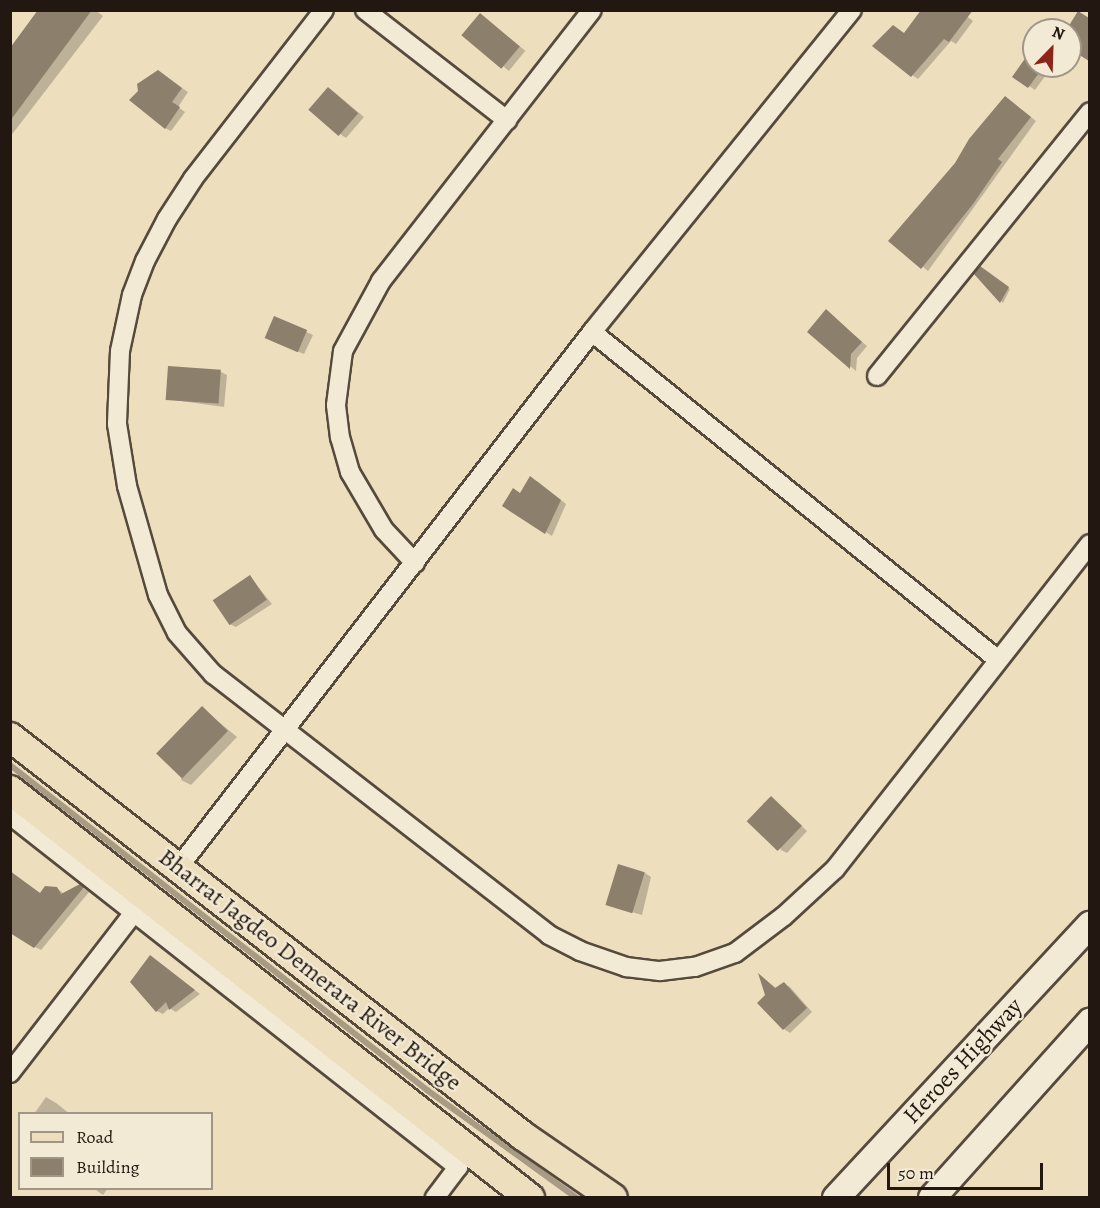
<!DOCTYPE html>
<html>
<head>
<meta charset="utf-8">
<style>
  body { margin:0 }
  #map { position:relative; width:1100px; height:1208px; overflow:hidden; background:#eddebe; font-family:Alegreya,serif }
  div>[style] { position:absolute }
  .shadow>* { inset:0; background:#0003; transform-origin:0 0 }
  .stream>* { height:6px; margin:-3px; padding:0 3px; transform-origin:3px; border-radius:3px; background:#a89b83 }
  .building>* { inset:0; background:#8c7f6b; transform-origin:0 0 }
  .roads { filter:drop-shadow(2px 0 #554a3c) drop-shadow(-2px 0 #554a3c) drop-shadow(0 2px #554a3c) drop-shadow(0 -2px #554a3c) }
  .street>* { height:18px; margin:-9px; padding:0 9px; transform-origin:9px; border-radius:9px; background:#f3ead5 }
  .secondary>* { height:26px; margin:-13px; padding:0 13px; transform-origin:13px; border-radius:13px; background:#f3ead5 }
  .primary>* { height:28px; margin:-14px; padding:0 14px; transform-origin:14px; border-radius:14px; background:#eddebe }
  span { translate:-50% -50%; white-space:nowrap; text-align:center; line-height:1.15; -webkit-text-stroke:4.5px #f3ead5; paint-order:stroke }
  .street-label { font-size:24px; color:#221811 }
  .frame { position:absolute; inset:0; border:12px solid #221811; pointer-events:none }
  .legend { position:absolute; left:18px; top:1112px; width:195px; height:78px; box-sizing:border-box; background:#f3ead5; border:2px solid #9f9687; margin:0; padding:8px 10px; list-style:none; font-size:18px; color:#221811 }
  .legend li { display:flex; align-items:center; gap:12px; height:30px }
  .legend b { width:30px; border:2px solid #9f9687 }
  .north { position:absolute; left:1022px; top:18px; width:60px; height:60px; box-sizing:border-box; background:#f3ead5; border:2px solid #9f9687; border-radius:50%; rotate:23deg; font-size:16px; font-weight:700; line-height:24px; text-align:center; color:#221811 }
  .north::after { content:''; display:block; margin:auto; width:21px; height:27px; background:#8f2418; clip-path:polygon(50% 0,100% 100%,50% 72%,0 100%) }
  .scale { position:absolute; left:887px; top:1163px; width:156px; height:27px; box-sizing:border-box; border:3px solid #221811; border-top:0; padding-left:8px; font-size:18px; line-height:21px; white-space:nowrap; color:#221811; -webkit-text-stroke:4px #f3ead5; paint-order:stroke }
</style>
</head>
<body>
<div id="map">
  <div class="shadow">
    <i style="clip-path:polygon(38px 10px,95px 10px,103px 16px,10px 137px,10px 49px)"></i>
    <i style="clip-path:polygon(959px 10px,973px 21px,956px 44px,951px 41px,918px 79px,912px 75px,905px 34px)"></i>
    <i style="clip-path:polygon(1079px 13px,1090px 19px,1090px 60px,1070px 47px,1068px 30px)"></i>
    <i style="left:481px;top:15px;width:57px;height:26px;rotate:39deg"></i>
    <i style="clip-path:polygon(1034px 56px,1034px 66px,1051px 68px,1035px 90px,1014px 76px)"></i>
    <i style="clip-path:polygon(164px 76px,188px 92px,178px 107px,185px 112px,171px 131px,165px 128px)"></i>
    <i style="clip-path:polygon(334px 92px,364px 117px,346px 138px,340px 134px)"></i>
    <i style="clip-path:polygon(1012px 102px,1036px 121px,928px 271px,891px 241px)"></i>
    <i style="clip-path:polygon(980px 268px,1010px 289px,1003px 303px,1001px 301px)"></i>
    <i style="clip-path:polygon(826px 311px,867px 346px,857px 358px,856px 371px,809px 332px)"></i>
    <i style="clip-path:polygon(275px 318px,313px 335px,304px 354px,272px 341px)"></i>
    <i style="clip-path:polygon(221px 372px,227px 375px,224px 407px,166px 399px)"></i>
    <i style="clip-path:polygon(537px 481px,566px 504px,552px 536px,504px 505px)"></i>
    <i style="clip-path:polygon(250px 577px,272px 604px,236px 627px,229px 624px)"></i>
    <i style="clip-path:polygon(202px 708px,237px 737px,191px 785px,181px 780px)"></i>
    <i style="clip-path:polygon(771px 797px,807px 831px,787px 853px,781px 850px,764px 809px,763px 804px)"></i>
    <i style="clip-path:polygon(645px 873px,651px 877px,642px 915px,608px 905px)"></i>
    <i style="clip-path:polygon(80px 886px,89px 892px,41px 950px,35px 947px,41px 895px,57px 888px,64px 894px)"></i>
    <i style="clip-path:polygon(157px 961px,200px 994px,176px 1012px,169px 1008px,163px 1014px,157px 1011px)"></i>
    <i style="clip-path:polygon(761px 976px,777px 989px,784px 984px,790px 987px,812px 1012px,790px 1033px,784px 1029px)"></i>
    <i style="clip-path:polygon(46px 1097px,56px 1103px,70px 1114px,34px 1114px)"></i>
    <i style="clip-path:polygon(93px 1188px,108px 1188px,103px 1195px)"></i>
  </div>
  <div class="stream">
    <i style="left:10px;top:765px;width:529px;rotate:37.93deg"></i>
    <i style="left:427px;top:1090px;width:185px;rotate:35.8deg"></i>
  </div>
  <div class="building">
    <i style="clip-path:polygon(38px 10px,92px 10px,10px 121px,10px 48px)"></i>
    <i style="clip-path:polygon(921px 10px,973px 10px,949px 42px,944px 39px,911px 77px,872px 46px,893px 25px,904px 33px)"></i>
    <i style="clip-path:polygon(1078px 11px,1089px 18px,1089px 61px,1070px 49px,1070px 24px)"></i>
    <i style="left:480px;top:13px;width:52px;height:29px;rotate:40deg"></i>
    <i style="clip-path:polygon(1034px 46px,1034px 66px,1044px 66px,1028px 88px,1012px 77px)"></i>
    <i style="clip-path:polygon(158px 70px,182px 88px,172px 102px,180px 107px,165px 129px,129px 100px,138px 91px,137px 84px)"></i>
    <i style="left:328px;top:87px;width:40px;height:30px;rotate:41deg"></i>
    <i style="clip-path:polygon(1005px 96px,1031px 117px,998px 159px,1002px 162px,973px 204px,921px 269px,888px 241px,955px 163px,969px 139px)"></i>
    <i style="clip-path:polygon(980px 266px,1009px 287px,1000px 303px,974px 274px)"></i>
    <i style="clip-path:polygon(826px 309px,862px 342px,851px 354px,850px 369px,807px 332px)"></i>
    <i style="left:274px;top:316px;width:36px;height:24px;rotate:23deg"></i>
    <i style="left:168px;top:366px;width:53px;height:34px;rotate:4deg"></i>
    <i style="clip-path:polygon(530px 476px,561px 500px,545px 534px,502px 506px,513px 488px,520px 493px)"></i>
    <i style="left:250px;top:575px;width:30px;height:45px;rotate:56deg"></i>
    <i style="left:202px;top:706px;width:36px;height:66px;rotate:44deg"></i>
    <i style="left:771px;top:796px;width:43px;height:35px;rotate:44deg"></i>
    <i style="left:618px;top:864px;width:28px;height:43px;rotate:17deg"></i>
    <i style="clip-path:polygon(10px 871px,40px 893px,45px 886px,57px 887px,61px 894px,80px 884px,84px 887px,34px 948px,10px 933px)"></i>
    <i style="clip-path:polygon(150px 955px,195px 990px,169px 1010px,166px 1002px,156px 1012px,130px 982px)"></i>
    <i style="clip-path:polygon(758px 973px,775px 988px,784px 982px,807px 1008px,783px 1030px,757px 1003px,765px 995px)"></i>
  </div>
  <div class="roads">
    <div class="street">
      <i style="left:324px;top:10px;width:214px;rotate:127.8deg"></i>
      <i style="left:193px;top:179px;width:48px;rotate:123deg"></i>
      <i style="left:167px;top:219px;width:47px;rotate:117.6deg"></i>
      <i style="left:145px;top:261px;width:36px;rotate:111deg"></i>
      <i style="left:132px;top:295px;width:57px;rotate:102.1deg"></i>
      <i style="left:120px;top:351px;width:73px;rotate:92.4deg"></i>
      <i style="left:117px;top:424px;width:63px;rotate:80.8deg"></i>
      <i style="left:127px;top:486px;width:113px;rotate:74.1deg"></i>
      <i style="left:158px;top:595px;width:42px;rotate:63.4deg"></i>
      <i style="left:177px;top:633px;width:55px;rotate:48.7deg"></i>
      <i style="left:213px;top:674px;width:425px;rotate:37.8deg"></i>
      <i style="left:549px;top:935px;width:35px;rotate:27deg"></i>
      <i style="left:580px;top:951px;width:49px;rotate:19.2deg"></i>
      <i style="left:626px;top:967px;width:34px;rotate:7deg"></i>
      <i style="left:660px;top:971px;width:35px;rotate:-7deg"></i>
      <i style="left:695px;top:967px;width:42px;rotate:-19.3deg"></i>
      <i style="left:735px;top:953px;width:61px;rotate:-37.1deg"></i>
      <i style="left:784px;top:916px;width:69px;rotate:-42.7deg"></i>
      <i style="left:835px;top:869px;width:413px;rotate:-51.9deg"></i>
      <i style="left:365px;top:10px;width:180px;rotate:37.8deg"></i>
      <i style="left:592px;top:332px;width:521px;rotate:38.92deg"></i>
      <i style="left:877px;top:376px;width:339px;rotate:-51.1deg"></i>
      <i style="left:415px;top:563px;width:45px;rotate:-133.2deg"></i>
      <i style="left:384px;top:530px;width:67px;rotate:-120.4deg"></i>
      <i style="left:350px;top:472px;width:35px;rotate:-106deg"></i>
      <i style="left:340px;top:438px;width:33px;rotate:-97deg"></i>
      <i style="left:336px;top:405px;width:54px;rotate:-82.6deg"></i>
      <i style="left:343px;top:351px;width:80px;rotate:-61.5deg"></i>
      <i style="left:381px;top:281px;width:343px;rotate:-52.1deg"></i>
      <i style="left:10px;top:815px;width:570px;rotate:38.16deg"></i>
      <i style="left:458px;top:1167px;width:39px;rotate:127deg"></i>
      <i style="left:178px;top:868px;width:677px;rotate:-52.32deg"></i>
      <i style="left:592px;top:332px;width:414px;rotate:-51.1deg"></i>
      <i style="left:10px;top:1073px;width:217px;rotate:-52.3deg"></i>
    </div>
    <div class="secondary">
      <i style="left:836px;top:1198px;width:373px;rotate:-47.1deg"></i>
      <i style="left:932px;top:1198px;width:237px;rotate:-48.1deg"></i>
    </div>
    <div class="primary">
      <i style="left:10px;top:737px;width:650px;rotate:37.87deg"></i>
      <i style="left:523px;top:1136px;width:109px;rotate:34.6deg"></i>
      <i style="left:10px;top:790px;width:661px;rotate:38.12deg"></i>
    </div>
  </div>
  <div class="street-label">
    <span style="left:310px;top:970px;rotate:38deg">Bharrat Jagdeo Demerara River Bridge</span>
    <span style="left:963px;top:1061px;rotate:-47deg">Heroes Highway</span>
  </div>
  <div class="frame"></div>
  <ul class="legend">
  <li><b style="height:8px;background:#eddebe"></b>Road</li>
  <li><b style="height:16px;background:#8c7f6b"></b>Building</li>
  </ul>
  <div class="north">N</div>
  <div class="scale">50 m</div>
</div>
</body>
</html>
